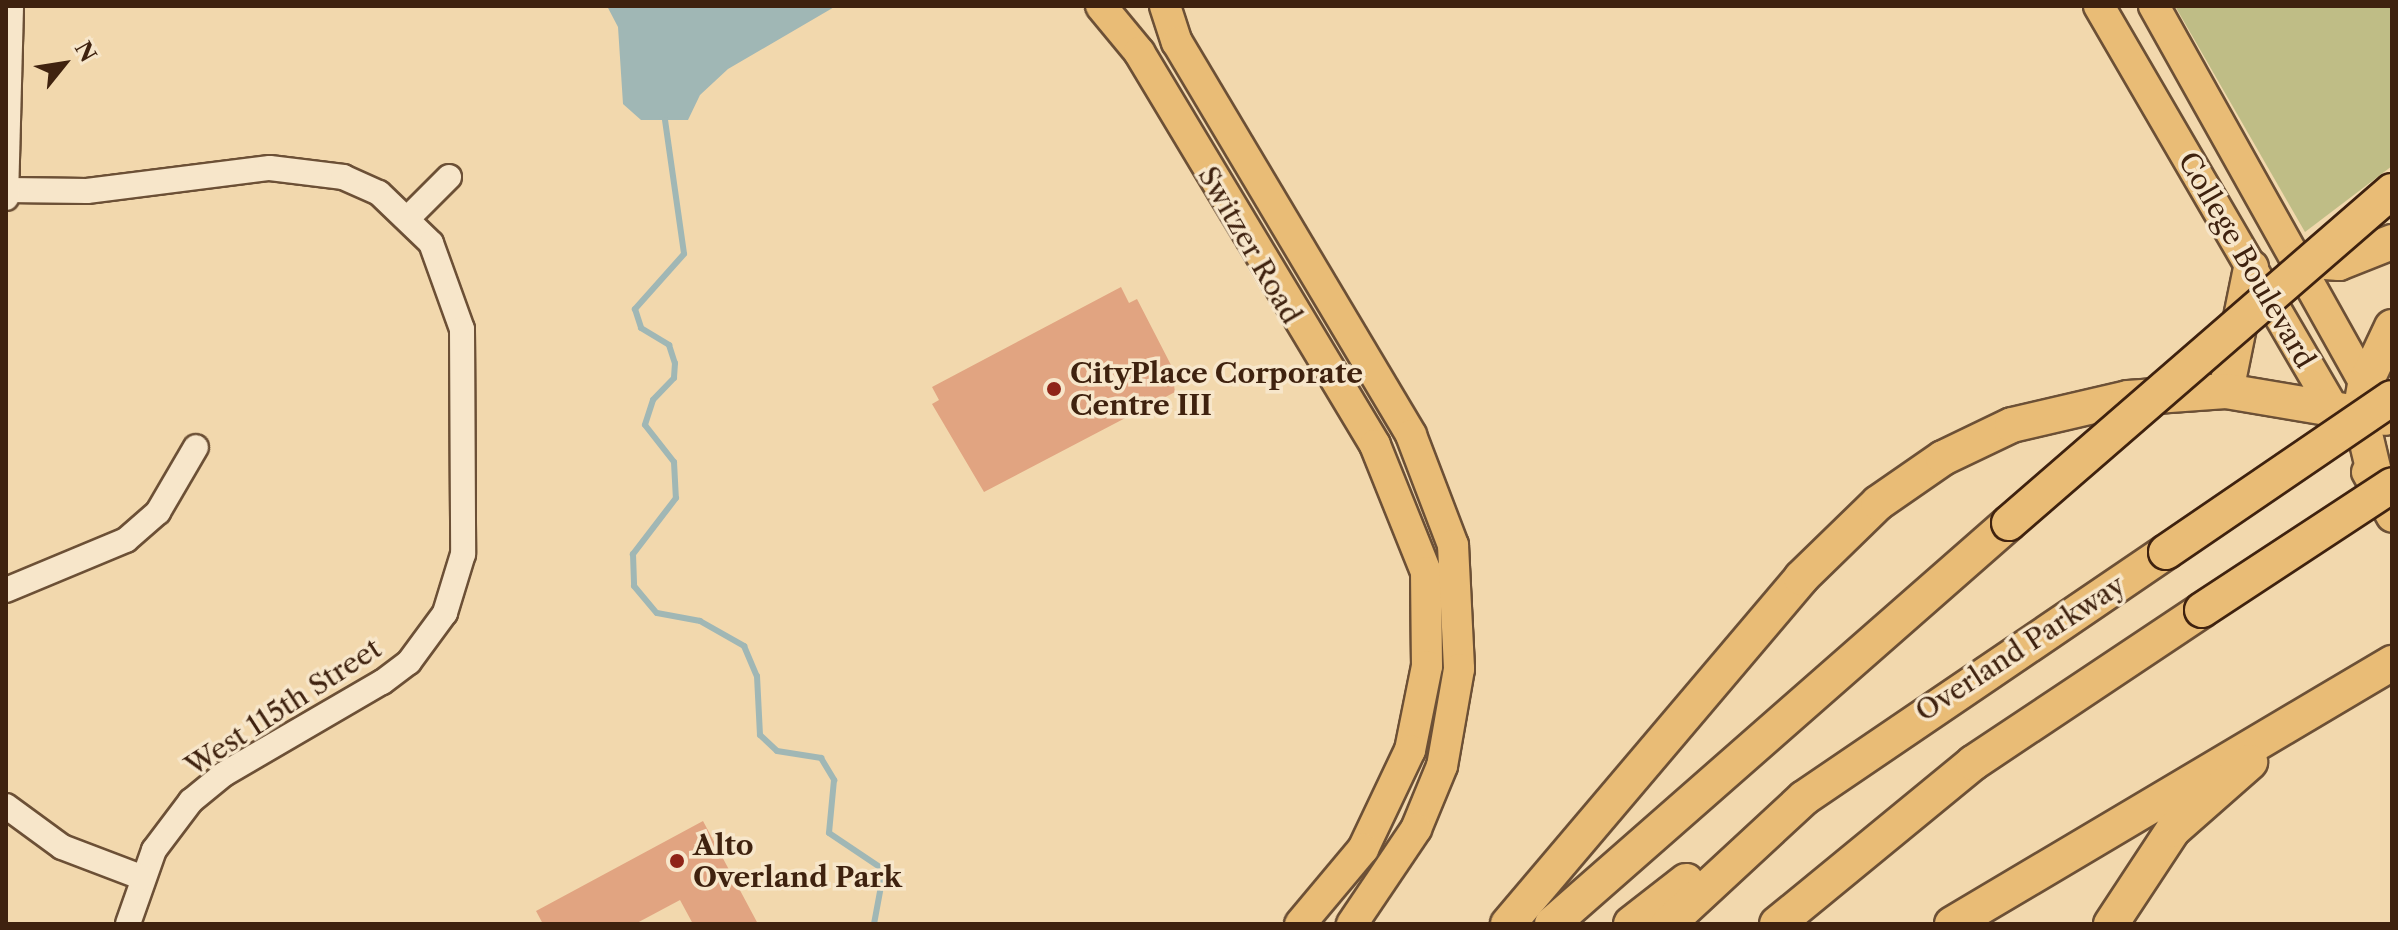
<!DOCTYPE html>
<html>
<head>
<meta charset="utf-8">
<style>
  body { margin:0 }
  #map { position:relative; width:2398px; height:930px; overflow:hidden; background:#f2d8ad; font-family:"Libre Caslon Text",serif }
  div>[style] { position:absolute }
  .green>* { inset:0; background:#bfbd86 }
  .water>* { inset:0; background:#a0b7b5 }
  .stream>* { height:6px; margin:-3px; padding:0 3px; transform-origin:3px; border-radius:3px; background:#a0b7b5 }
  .building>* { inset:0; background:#e1a481 }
  .roads { filter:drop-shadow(2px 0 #6c5036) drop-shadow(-2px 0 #6c5036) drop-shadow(0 2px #6c5036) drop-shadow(0 -2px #6c5036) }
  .minor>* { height:24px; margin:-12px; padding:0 12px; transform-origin:12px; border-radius:12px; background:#f7e6ca }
  .major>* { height:30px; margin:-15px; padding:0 15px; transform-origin:15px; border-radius:15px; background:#e9bc76 }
  .highway>* { height:34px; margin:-17px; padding:0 17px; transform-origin:17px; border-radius:17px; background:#e9bc76 }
  .bridges { filter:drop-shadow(2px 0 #3f220f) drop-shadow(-2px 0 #3f220f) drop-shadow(0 2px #3f220f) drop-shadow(0 -2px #3f220f) }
  .highway-bridge>* { height:34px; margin:-17px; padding:0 17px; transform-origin:17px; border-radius:17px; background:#e9bc76 }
  .dots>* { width:22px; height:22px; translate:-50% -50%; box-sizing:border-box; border:4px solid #f7e6ca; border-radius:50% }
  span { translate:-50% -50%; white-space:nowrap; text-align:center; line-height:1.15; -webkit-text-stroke:7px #f7e6ca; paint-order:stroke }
  .street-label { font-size:28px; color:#3f220f }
  .poi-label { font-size:28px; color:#3f220f; font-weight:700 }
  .left { translate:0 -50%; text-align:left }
  .frame { position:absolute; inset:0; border:8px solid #3f220f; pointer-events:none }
  .north { position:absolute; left:24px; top:24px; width:80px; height:80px; -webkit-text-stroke:6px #f7e6ca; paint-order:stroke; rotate:60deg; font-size:22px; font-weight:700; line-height:32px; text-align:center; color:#3f220f }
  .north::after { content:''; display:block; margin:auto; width:28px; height:36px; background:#3f220f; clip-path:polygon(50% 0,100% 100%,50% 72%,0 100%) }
</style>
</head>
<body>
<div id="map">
  <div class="green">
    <i style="clip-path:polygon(2175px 6px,2392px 6px,2392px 166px,2305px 232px)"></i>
  </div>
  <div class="water">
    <i style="clip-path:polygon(607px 6px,836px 6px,728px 69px,700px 95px,688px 120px,641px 120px,623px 104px,618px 27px)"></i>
  </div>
  <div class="stream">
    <i style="left:665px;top:120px;width:135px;rotate:81.9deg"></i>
    <i style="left:684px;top:254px;width:74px;rotate:131.7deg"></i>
    <i style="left:635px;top:309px;width:20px;rotate:72deg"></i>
    <i style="left:641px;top:328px;width:33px;rotate:31deg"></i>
    <i style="left:669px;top:345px;width:19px;rotate:72deg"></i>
    <i style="left:675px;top:363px;width:15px;rotate:94deg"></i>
    <i style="left:674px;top:378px;width:30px;rotate:134deg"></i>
    <i style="left:653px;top:400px;width:26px;rotate:108deg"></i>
    <i style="left:645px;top:425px;width:47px;rotate:51.9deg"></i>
    <i style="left:674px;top:462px;width:36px;rotate:87deg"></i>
    <i style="left:676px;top:498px;width:71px;rotate:127.5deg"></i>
    <i style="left:633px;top:554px;width:32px;rotate:88deg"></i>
    <i style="left:634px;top:586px;width:35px;rotate:50deg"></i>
    <i style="left:657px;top:613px;width:44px;rotate:10.5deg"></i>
    <i style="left:700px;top:621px;width:51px;rotate:29.6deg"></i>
    <i style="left:744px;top:646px;width:33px;rotate:67deg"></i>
    <i style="left:757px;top:676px;width:59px;rotate:87.1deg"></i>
    <i style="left:760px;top:735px;width:23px;rotate:43deg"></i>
    <i style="left:777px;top:751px;width:45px;rotate:9deg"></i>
    <i style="left:821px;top:758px;width:26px;rotate:59deg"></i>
    <i style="left:834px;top:780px;width:53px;rotate:95.4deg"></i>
    <i style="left:829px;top:833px;width:66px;rotate:33.9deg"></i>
    <i style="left:884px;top:870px;width:55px;rotate:100.5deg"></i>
  </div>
  <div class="building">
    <i style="clip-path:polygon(1121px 287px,1129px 303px,1137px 299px,1171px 365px,1175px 392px,984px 492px,932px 404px,939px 400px,932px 387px)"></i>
    <i style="clip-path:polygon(703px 821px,758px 924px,693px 924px,680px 900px,635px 924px,543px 924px,536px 911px)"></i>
  </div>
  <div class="roads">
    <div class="minor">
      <i style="left:8px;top:190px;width:79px;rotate:0.7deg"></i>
      <i style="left:87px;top:191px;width:184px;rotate:-7.2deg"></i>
      <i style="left:270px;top:168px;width:74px;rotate:7deg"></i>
      <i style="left:343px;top:177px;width:39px;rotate:24deg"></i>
      <i style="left:379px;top:193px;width:72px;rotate:43.9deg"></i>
      <i style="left:431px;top:243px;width:91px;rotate:70.2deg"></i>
      <i style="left:462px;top:329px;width:225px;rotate:89.7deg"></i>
      <i style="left:463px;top:554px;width:62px;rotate:107deg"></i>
      <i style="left:445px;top:613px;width:61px;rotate:126.3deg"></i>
      <i style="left:409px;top:662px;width:34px;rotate:143deg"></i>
      <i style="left:382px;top:682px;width:183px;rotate:149.8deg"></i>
      <i style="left:224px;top:774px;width:43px;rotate:140.7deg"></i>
      <i style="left:191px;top:801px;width:61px;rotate:127.1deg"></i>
      <i style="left:154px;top:850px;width:78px;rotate:109.4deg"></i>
      <i style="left:6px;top:198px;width:192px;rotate:-88.5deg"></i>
      <i style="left:408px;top:218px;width:58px;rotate:-45deg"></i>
      <i style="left:6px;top:590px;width:130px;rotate:-22.6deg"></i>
      <i style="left:126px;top:540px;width:43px;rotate:-41.2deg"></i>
      <i style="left:158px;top:512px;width:75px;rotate:-59.7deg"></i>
      <i style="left:6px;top:806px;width:69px;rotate:36.2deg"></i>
      <i style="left:62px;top:847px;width:85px;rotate:20.8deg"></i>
    </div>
    <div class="major">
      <i style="left:1101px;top:6px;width:60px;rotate:50.4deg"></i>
      <i style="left:1139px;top:52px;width:458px;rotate:59deg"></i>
      <i style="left:1375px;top:445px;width:137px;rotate:68.1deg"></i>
      <i style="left:1426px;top:572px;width:94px;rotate:89.4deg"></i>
      <i style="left:1427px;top:666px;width:86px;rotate:101.4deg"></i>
      <i style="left:1410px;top:750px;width:110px;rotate:115.4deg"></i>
      <i style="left:1363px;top:849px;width:98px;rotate:130deg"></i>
      <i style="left:1165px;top:6px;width:38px;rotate:72deg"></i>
      <i style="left:1177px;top:42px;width:457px;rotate:59.2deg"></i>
      <i style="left:1411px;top:435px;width:118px;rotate:69.1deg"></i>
      <i style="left:1453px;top:545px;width:124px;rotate:87.2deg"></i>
      <i style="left:1459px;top:669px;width:98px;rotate:99.9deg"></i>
      <i style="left:1442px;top:766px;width:68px;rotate:112.4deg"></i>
      <i style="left:1416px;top:829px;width:115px;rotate:124deg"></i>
      <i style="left:2099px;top:6px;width:486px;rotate:59.8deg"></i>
      <i style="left:2154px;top:6px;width:453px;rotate:60.8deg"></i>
      <i style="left:2367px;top:472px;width:51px;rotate:60.9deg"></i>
    </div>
    <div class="highway">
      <i style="left:2297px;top:260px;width:42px;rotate:4.1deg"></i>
      <i style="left:2339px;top:263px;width:57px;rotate:-21.6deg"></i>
      <i style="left:2226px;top:391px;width:126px;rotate:-78.5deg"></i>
      <i style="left:2379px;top:493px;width:82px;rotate:-103.4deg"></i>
      <i style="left:2360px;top:413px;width:29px;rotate:-80deg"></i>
      <i style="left:2365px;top:384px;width:63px;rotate:-64.7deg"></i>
      <i style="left:1508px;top:924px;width:453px;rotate:-49.7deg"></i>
      <i style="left:1801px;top:578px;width:107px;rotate:-44.2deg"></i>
      <i style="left:1878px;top:503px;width:79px;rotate:-34.7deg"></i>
      <i style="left:1943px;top:458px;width:76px;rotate:-25.6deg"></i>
      <i style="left:2012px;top:425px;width:119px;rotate:-13.1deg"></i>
      <i style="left:2128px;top:398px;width:98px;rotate:-4.1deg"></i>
      <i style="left:2226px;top:391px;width:161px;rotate:9.6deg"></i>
      <i style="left:1552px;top:924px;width:608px;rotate:-41.27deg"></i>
      <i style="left:1631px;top:924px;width:70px;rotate:-38deg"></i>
      <i style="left:1668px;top:924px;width:185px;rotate:-42.8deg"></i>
      <i style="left:1804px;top:798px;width:438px;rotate:-34.2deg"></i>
      <i style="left:1777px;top:924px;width:254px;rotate:-39.4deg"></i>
      <i style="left:1973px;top:763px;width:275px;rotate:-33.7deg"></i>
      <i style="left:1952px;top:924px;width:512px;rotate:-30.68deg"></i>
      <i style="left:2111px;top:924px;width:113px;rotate:-56.6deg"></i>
      <i style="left:2173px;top:830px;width:103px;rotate:-41.4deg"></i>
    </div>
  </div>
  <div class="bridges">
    <div class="highway-bridge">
      <i style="left:2009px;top:523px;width:507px;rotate:-40.92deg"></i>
      <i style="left:2166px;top:552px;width:273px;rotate:-34.3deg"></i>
      <i style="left:2202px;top:610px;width:227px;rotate:-33.3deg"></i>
    </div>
  </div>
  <div class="dots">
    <i style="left:1054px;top:389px;background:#8f2418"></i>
    <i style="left:677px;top:861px;background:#8f2418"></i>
  </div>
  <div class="street-label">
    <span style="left:1250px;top:245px;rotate:60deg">Switzer Road</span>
    <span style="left:2247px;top:260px;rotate:60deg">College Boulevard</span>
    <span style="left:2020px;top:648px;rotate:-33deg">Overland Parkway</span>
    <span style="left:283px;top:707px;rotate:-33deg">West 115th Street</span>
  </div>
  <div class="poi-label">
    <span class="left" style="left:1070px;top:389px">CityPlace Corporate<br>Centre III</span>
    <span class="left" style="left:693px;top:861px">Alto<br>Overland Park</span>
  </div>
  <div class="frame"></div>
  <div class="north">N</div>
</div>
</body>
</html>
